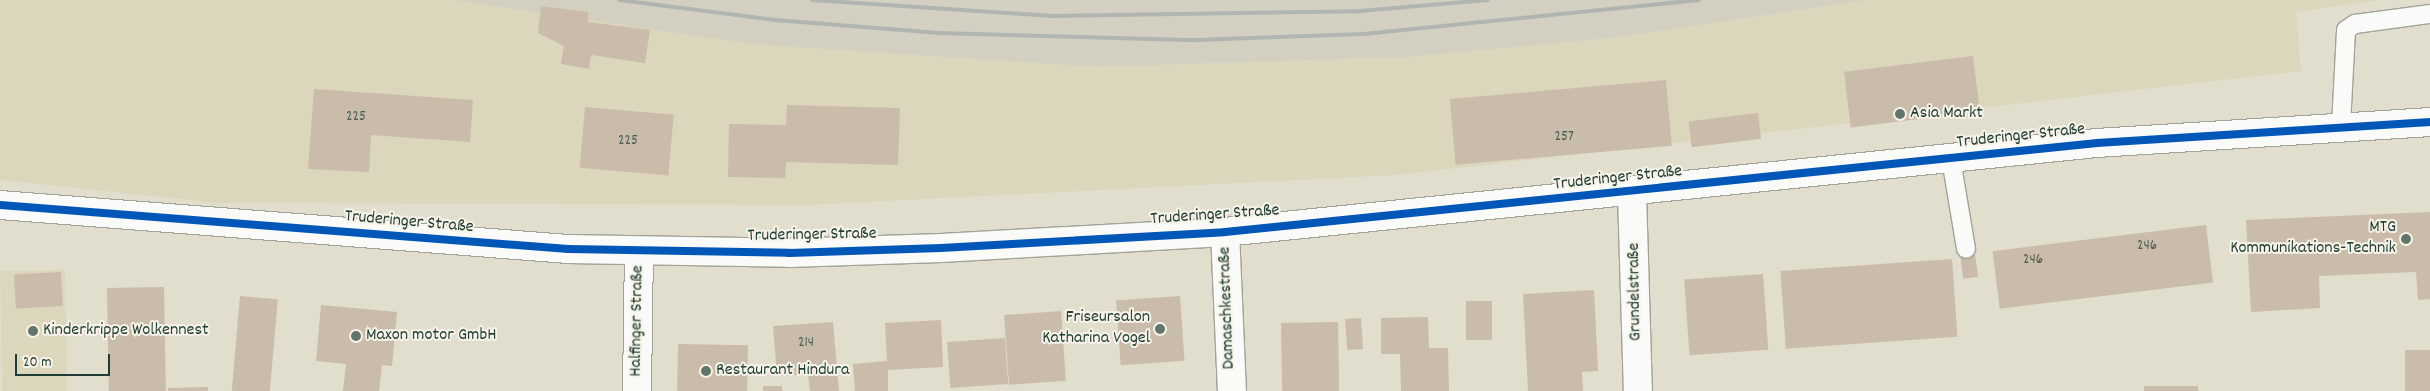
<!DOCTYPE html>
<html>
<head>
<meta charset="utf-8">
<style>
  body { margin:0 }
  #map { position:relative; width:2430px; height:391px; overflow:hidden; background:#e1decd; font-family:Dekko,sans-serif }
  div>[style] { position:absolute }
  .built>* { inset:0; background:#dcd6bd; transform-origin:0 0 }
  .industrial>* { inset:0; background:#d3d0c1 }
  .building>* { inset:0; background:#cabcaa; transform-origin:0 0 }
  .roads { filter:drop-shadow(1px 0 #a1a298) drop-shadow(-1px 0 #a1a298) drop-shadow(0 1px #a1a298) drop-shadow(0 -1px #a1a298) }
  .lane>* { height:18px; margin:-9px; padding:0 9px; transform-origin:9px; border-radius:9px; background:#fafaf8 }
  .street>* { height:28px; margin:-14px; padding:0 14px; transform-origin:14px; border-radius:14px; background:#fafaf8 }
  .secondary>* { height:28px; margin:-14px; padding:0 14px; transform-origin:14px; border-radius:14px; background:#fafaf8 }
  .rail>* { height:4px; margin:-2px; padding:0 2px; transform-origin:2px; border-radius:2px; background:#b1b4b1 }
  .cycleway>* { height:8px; margin:-4px; padding:0 4px; transform-origin:4px; border-radius:4px; background:#0057b8 }
  .dots>* { width:14px; height:14px; translate:-50% -50%; box-sizing:border-box; border:2px solid #f7f3e8; border-radius:50% }
  span { translate:-50% -50%; white-space:nowrap; text-align:center; line-height:1.15; -webkit-text-stroke:4px #f7f3e8; paint-order:stroke }
  .number-label { font-size:15px; color:#4a5d52 }
  .number-label span { -webkit-text-stroke-width:0 }
  .poi-label { font-size:18px; color:#1f3d34 }
  .left { translate:0 -50%; text-align:left }
  .right { translate:-100% -50%; text-align:right }
  .street-label { font-size:18px; color:#1f3d34 }
  .scale { position:absolute; left:15px; top:354px; width:95px; height:22px; box-sizing:border-box; border:2px solid #1f3d34; border-top:0; padding-left:6px; font-size:15px; line-height:18px; white-space:nowrap; color:#1f3d34; -webkit-text-stroke:4px #f7f3e8; paint-order:stroke }
</style>
</head>
<body>
<div id="map">
  <div class="built">
    <i style="clip-path:polygon(0 0,454px 0,1098px 67px,1407px 57px,1612px 38px,1867px 0,2380px 0,2296px 12px,2301px 71px,1397px 175px,808px 205px,218px 203px,0 180px)"></i>
    <i style="left:65px;top:270px;width:121px;height:65px;rotate:89deg"></i>
  </div>
  <div class="industrial">
    <i style="clip-path:polygon(454px 0,1867px 0,1612px 38px,1407px 57px,1098px 67px,752px 44px)"></i>
  </div>
  <div class="building">
    <i style="clip-path:polygon(541px 6px,588px 12px,588px 22px,650px 30px,645px 63px,591px 55px,589px 69px,561px 64px,564px 46px,538px 33px)"></i>
    <i style="left:1973px;top:56px;width:56px;height:130px;rotate:83deg"></i>
    <i style="left:1666px;top:80px;width:66px;height:217px;rotate:85deg"></i>
    <i style="clip-path:polygon(314px 89px,473px 100px,470px 142px,371px 135px,369px 172px,308px 169px)"></i>
    <i style="clip-path:polygon(787px 105px,900px 108px,898px 165px,786px 162px,785px 178px,728px 177px,729px 124px,786px 125px)"></i>
    <i style="left:585px;top:107px;width:89px;height:61px;rotate:5deg"></i>
    <i style="left:1758px;top:113px;width:26px;height:70px;rotate:83deg"></i>
    <i style="clip-path:polygon(2430px 212px,2430px 299px,2418px 300px,2416px 272px,2319px 276px,2320px 308px,2251px 312px,2246px 220px)"></i>
    <i style="left:2206px;top:225px;width:58px;height:215px;rotate:83deg"></i>
    <i style="left:1974px;top:247px;width:30px;height:15px;rotate:82deg"></i>
    <i style="left:1952px;top:259px;width:78px;height:172px;rotate:86deg"></i>
    <i style="left:61px;top:272px;width:34px;height:47px;rotate:87deg"></i>
    <i style="left:1763px;top:274px;width:76px;height:79px;rotate:86deg"></i>
    <i style="left:164px;top:287px;width:104px;height:57px;rotate:89deg"></i>
    <i style="clip-path:polygon(1594px 290px,1598px 371px,1582px 372px,1583px 391px,1528px 391px,1523px 294px)"></i>
    <i style="left:240px;top:296px;width:38px;height:95px;rotate:5deg"></i>
    <i style="left:1180px;top:296px;width:65px;height:64px;rotate:86deg"></i>
    <i style="left:1466px;top:301px;width:26px;height:39px"></i>
    <i style="clip-path:polygon(321px 305px,397px 312px,392px 366px,382px 365px,379px 391px,343px 391px,346px 364px,316px 361px)"></i>
    <i style="left:1061px;top:311px;width:70px;height:57px;rotate:86deg"></i>
    <i style="clip-path:polygon(1428px 317px,1429px 348px,1448px 348px,1449px 391px,1401px 391px,1400px 354px,1381px 354px,1381px 318px)"></i>
    <i style="left:1361px;top:318px;width:31px;height:16px;rotate:86deg"></i>
    <i style="clip-path:polygon(941px 320px,943px 367px,888px 370px,888px 391px,855px 391px,853px 364px,887px 361px,885px 323px)"></i>
    <i style="clip-path:polygon(833px 322px,839px 391px,810px 391px,808px 374px,777px 376px,773px 326px)"></i>
    <i style="left:1338px;top:322px;width:69px;height:57px;rotate:89deg"></i>
    <i style="left:1005px;top:338px;width:46px;height:58px;rotate:86deg"></i>
    <i style="left:678px;top:344px;width:70px;height:47px;rotate:1deg"></i>
    <i style="left:2405px;top:350px;width:25px;height:41px"></i>
    <i style="left:763px;top:386px;width:19px;height:5px"></i>
    <i style="left:2144px;top:386px;width:54px;height:5px"></i>
    <i style="clip-path:polygon(208px 387px,208px 391px,168px 391px,168px 388px)"></i>
  </div>
  <div class="roads">
    <div class="lane">
      <i style="left:2341px;top:126px;width:96px;rotate:-87deg"></i>
      <i style="left:2346px;top:30px;width:11px;rotate:-34deg"></i>
      <i style="left:2355px;top:24px;width:76px;rotate:-7.6deg"></i>
      <i style="left:1951px;top:159px;width:91px;rotate:80.5deg"></i>
    </div>
    <div class="street">
      <i style="left:1632px;top:193px;width:198px;rotate:88.3deg"></i>
      <i style="left:1225px;top:232px;width:159px;rotate:87.5deg"></i>
    </div>
    <div class="secondary">
      <i style="left:0;top:205px;width:570px;rotate:4.43deg"></i>
      <i style="left:568px;top:249px;width:221px;rotate:1deg"></i>
      <i style="left:789px;top:253px;width:152px;rotate:-1.9deg"></i>
      <i style="left:941px;top:248px;width:284px;rotate:-3.2deg"></i>
      <i style="left:1225px;top:232px;width:877px;rotate:-5.83deg"></i>
      <i style="left:2097px;top:143px;width:334px;rotate:-3.6deg"></i>
      <i style="left:637px;top:391px;width:140px;rotate:-89.2deg"></i>
    </div>
  </div>
  <div class="rail">
    <i style="left:619px;top:0;width:157px;rotate:7.3deg"></i>
    <i style="left:775px;top:20px;width:165px;rotate:4.5deg"></i>
    <i style="left:939px;top:33px;width:258px;rotate:1.6deg"></i>
    <i style="left:1197px;top:40px;width:167px;rotate:-2.1deg"></i>
    <i style="left:1364px;top:34px;width:337px;rotate:-5.8deg"></i>
    <i style="left:812px;top:0;width:239px;rotate:3.8deg"></i>
    <i style="left:1050px;top:16px;width:310px;rotate:-0.9deg"></i>
    <i style="left:1360px;top:11px;width:128px;rotate:-4.9deg"></i>
  </div>
  <div class="cycleway">
    <i style="left:0;top:205px;width:570px;rotate:4.43deg"></i>
    <i style="left:568px;top:249px;width:221px;rotate:1deg"></i>
    <i style="left:789px;top:253px;width:152px;rotate:-1.9deg"></i>
    <i style="left:941px;top:248px;width:284px;rotate:-3.2deg"></i>
    <i style="left:1225px;top:232px;width:877px;rotate:-5.83deg"></i>
    <i style="left:2097px;top:143px;width:334px;rotate:-3.6deg"></i>
  </div>
  <div class="dots">
    <i style="left:1900px;top:114px;background:#63756a"></i>
    <i style="left:2406px;top:239px;background:#63756a"></i>
    <i style="left:1160px;top:329px;background:#63756a"></i>
    <i style="left:33px;top:331px;background:#63756a"></i>
    <i style="left:356px;top:336px;background:#63756a"></i>
    <i style="left:706px;top:371px;background:#63756a"></i>
  </div>
  <div class="number-label">
    <span style="left:356px;top:118px">225</span>
    <span style="left:1564px;top:138px">257</span>
    <span style="left:628px;top:142px">225</span>
    <span style="left:2147px;top:247px">246</span>
    <span style="left:2033px;top:261px">246</span>
    <span style="left:806px;top:344px">214</span>
  </div>
  <div class="poi-label">
    <span class="left" style="left:1910px;top:114px">Asia Markt</span>
    <span class="right" style="left:2396px;top:239px">MTG<br>Kommunikations-Technik</span>
    <span class="right" style="left:1150px;top:329px">Friseursalon<br>Katharina Vogel</span>
    <span class="left" style="left:43px;top:331px">Kinderkrippe Wolkennest</span>
    <span class="left" style="left:366px;top:336px">Maxon motor GmbH</span>
    <span class="left" style="left:716px;top:371px">Restaurant Hindura</span>
  </div>
  <div class="street-label">
    <span style="left:2021px;top:137px;rotate:-6deg">Truderinger Straße</span>
    <span style="left:1618px;top:179px;rotate:-6deg">Truderinger Straße</span>
    <span style="left:1215px;top:216px;rotate:-4deg">Truderinger Straße</span>
    <span style="left:409px;top:223px;rotate:5deg">Truderinger Straße</span>
    <span style="left:812px;top:236px;rotate:-1deg">Truderinger Straße</span>
    <span style="left:1636px;top:292px;rotate:-91deg">Grundelstraße</span>
    <span style="left:1228px;top:308px;rotate:-92deg">Damaschkestraße</span>
    <span style="left:638px;top:321px;rotate:-89deg">Halfinger Straße</span>
  </div>
  <div class="scale">20 m</div>
</div>
</body>
</html>
